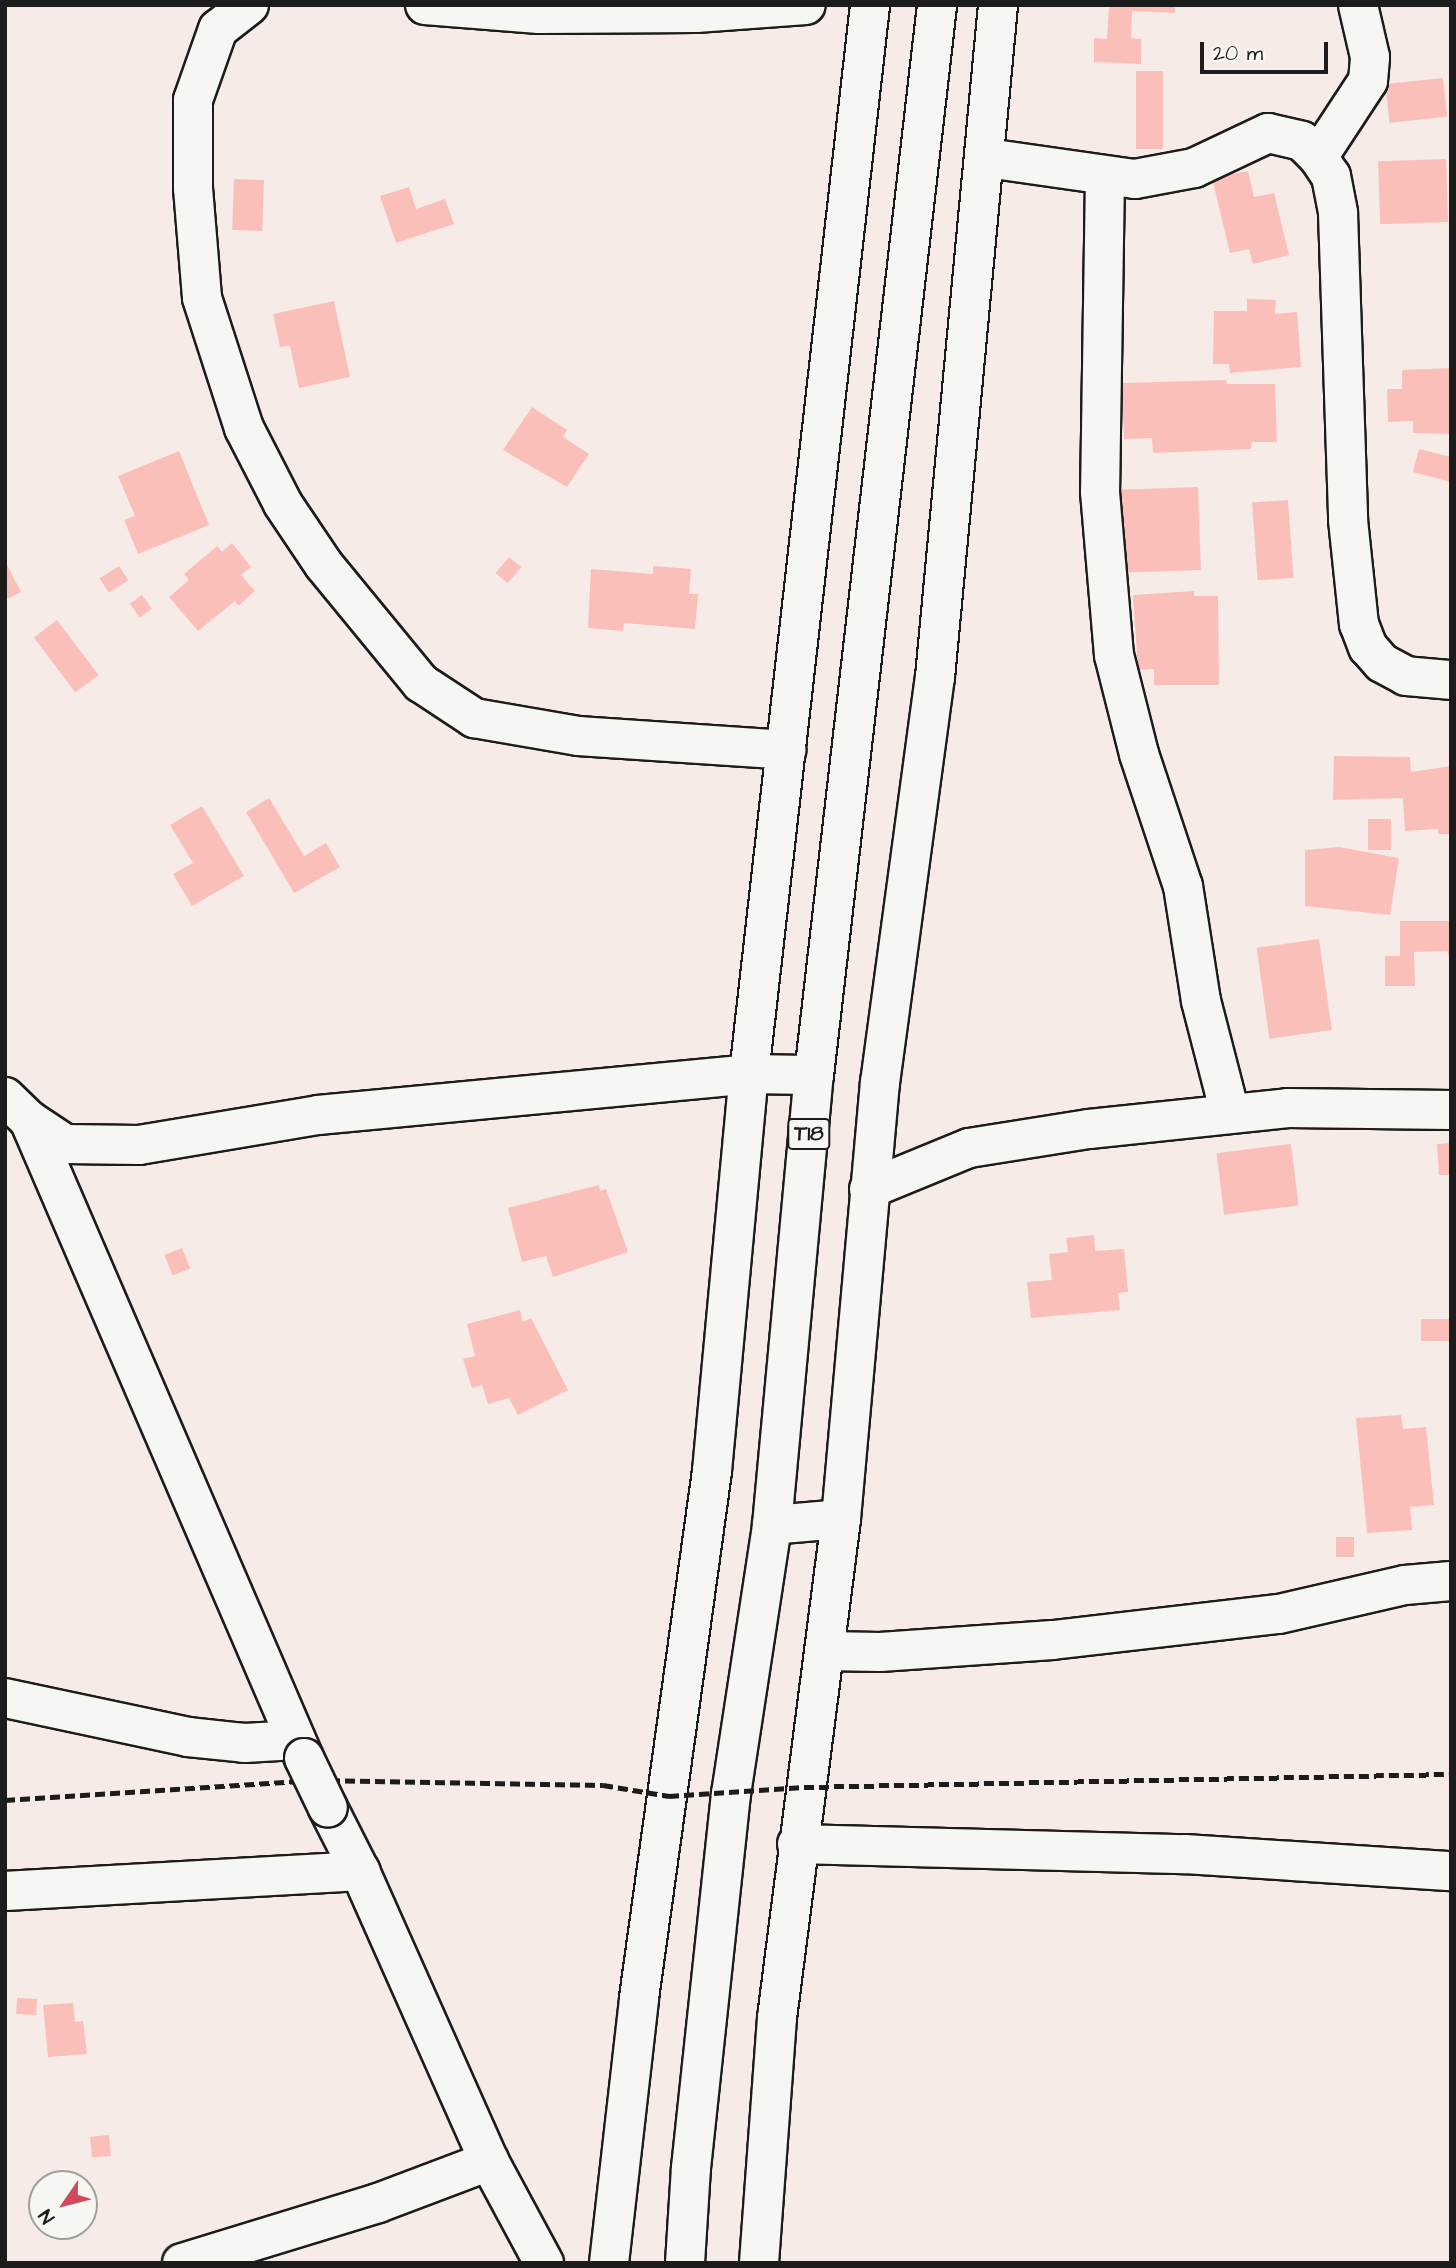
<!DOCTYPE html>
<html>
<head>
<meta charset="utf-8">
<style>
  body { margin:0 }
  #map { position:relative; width:1456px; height:2268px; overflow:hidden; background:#f7ebe7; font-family:"Architects Daughter",sans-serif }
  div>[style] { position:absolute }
  .building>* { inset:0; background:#fbbfba; transform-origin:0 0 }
  .roads { filter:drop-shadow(2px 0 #1c1c1c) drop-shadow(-2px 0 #1c1c1c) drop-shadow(0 2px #1c1c1c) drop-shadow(0 -2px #1c1c1c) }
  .minor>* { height:38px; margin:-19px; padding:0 19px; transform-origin:19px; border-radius:19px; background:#f6f6f2 }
  .major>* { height:38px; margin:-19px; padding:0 19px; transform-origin:19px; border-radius:19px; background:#f6f6f2 }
  .rail>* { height:5px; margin-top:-2.5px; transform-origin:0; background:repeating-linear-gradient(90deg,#1c1c1c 0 10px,transparent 0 15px) }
  .bridges { filter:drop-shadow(2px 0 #1c1c1c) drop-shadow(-2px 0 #1c1c1c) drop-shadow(0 2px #1c1c1c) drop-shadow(0 -2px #1c1c1c) }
  .minor-bridge>* { height:38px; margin:-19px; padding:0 19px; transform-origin:19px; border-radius:19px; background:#f6f6f2 }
  span { translate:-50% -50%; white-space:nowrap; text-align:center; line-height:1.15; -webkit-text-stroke:5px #f6f6f2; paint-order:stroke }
  .shield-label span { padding:2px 5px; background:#f6f6f2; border:2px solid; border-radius:5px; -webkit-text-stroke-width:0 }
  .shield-label { font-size:21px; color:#1c1c1c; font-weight:700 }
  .frame { position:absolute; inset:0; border:7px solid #1c1c1c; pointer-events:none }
  .north { position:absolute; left:28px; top:2170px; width:70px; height:70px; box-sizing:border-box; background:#f6f6f2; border:2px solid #9f9f9c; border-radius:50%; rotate:235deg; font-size:19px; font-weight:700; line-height:28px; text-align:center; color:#1c1c1c }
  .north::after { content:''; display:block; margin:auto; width:24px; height:32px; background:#d1495b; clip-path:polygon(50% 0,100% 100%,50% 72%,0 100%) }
  .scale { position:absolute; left:1200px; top:42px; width:128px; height:32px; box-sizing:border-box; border:4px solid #1c1c1c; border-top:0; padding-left:9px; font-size:21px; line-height:24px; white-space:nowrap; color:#1c1c1c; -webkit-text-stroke:5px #f6f6f2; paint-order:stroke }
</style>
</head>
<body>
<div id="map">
  <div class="building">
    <i style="clip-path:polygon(1109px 5px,1175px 5px,1175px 13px,1132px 11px,1131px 38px,1141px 39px,1141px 64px,1094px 62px,1094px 38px,1107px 39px)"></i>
    <i style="left:1136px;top:71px;width:27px;height:78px"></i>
    <i style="left:1443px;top:78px;width:39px;height:58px;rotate:84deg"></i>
    <i style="left:1446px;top:159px;width:63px;height:68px;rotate:88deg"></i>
    <i style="clip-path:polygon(1248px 171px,1254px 197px,1274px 193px,1289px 255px,1253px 264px,1249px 249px,1230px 253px,1212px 178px)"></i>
    <i style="left:234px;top:179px;width:30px;height:51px;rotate:2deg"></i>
    <i style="clip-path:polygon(409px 187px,416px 209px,445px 199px,454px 224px,396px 243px,380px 196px)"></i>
    <i style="clip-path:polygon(1247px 299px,1276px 300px,1275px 314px,1297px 312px,1301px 367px,1230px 373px,1229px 364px,1213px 364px,1214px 311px,1247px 311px)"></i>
    <i style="clip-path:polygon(334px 301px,350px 377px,299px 388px,290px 346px,280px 347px,273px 314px)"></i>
    <i style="clip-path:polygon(1451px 368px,1451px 434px,1413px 433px,1413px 421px,1388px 422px,1387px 389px,1402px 389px,1402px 370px)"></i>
    <i style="clip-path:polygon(1226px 380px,1227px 384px,1275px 384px,1277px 442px,1251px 442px,1251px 449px,1153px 453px,1152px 438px,1124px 439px,1122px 383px)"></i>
    <i style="clip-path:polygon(532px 407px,567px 430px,563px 437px,589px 454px,567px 487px,503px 450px)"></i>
    <i style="clip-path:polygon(1419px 449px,1451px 457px,1451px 482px,1413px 472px)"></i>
    <i style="clip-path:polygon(179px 451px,209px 525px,138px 554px,124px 520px,135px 516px,118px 476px)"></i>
    <i style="left:1198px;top:487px;width:83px;height:81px;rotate:88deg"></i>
    <i style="left:1288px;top:500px;width:78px;height:36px;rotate:86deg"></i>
    <i style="clip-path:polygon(232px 543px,251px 567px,241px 575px,255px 591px,238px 606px,235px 601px,198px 631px,169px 597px,189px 580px,184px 574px,217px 546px,222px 552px)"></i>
    <i style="left:509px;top:557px;width:16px;height:21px;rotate:40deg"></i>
    <i style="clip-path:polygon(5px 561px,21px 592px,5px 600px)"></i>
    <i style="left:119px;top:566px;width:17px;height:23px;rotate:57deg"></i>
    <i style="clip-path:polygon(653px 566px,691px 569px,689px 594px,698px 594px,695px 629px,624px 623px,623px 631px,588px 628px,591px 569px,653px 574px)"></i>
    <i style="clip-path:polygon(1194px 591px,1194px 596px,1218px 596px,1219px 685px,1154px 685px,1154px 669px,1138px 670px,1133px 595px)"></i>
    <i style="left:142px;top:595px;width:17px;height:15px;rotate:54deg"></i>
    <i style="left:57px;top:620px;width:69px;height:29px;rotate:53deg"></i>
    <i style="clip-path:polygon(1334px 756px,1410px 757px,1411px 772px,1451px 766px,1451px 834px,1438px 834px,1438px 829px,1405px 831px,1403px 798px,1333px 800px)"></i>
    <i style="clip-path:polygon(269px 798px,304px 856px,326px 843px,340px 867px,294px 893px,246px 812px)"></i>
    <i style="clip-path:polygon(202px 806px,244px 876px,192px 906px,173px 874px,193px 863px,170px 825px)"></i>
    <i style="left:1391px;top:819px;width:31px;height:23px;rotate:90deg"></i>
    <i style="clip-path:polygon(1339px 847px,1399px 858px,1390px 915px,1305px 906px,1305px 850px)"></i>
    <i style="clip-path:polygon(1400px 921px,1451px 921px,1451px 962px,1447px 951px,1414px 952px,1415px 986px,1385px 986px,1385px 956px,1400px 956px)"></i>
    <i style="left:1319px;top:939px;width:92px;height:63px;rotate:82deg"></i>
    <i style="clip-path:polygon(1451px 1143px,1451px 1175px,1439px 1175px,1437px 1144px)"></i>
    <i style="left:1291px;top:1144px;width:62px;height:75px;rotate:83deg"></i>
    <i style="clip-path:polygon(599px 1185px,600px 1191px,606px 1189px,628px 1252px,553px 1277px,546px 1256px,522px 1262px,508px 1208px)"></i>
    <i style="clip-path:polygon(1094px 1235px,1095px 1251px,1124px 1249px,1128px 1292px,1118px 1293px,1120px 1310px,1031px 1318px,1027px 1282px,1052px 1280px,1049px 1254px,1068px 1252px,1066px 1238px)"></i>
    <i style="left:182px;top:1248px;width:22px;height:19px;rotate:68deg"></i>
    <i style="clip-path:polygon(520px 1310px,523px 1322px,531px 1318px,568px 1390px,518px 1415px,509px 1398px,488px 1404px,482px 1385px,472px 1388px,463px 1359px,475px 1356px,467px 1324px)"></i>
    <i style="left:1451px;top:1319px;width:22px;height:30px;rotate:90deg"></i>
    <i style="clip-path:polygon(1401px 1415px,1403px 1429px,1426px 1427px,1434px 1505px,1410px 1507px,1412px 1530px,1367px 1533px,1356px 1418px)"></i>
    <i style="left:1336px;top:1537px;width:18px;height:20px"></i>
    <i style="left:17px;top:1998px;width:20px;height:16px;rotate:3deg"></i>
    <i style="clip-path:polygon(73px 2003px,75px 2022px,83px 2021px,87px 2054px,48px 2057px,43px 2005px)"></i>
    <i style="left:109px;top:2135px;width:21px;height:19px;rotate:85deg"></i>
  </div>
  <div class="roads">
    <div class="minor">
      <i style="left:249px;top:5px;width:39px;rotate:142deg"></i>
      <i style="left:218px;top:29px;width:75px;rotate:109.4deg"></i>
      <i style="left:193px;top:100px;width:88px;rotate:90deg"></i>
      <i style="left:193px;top:188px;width:110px;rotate:85.3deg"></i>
      <i style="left:202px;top:298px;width:137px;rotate:72.1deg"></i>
      <i style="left:244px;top:428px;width:85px;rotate:62.8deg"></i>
      <i style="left:283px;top:504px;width:73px;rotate:56.1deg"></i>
      <i style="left:324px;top:565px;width:153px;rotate:50.6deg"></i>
      <i style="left:421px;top:683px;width:64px;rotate:33.4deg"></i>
      <i style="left:474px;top:718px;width:106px;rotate:9.8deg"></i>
      <i style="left:578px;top:736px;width:209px;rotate:3.8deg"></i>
      <i style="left:425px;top:5px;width:114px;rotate:4.5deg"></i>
      <i style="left:539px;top:14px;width:157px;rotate:-0.4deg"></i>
      <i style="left:696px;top:13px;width:110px;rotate:-4.2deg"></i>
      <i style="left:1318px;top:157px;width:91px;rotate:-56.7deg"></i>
      <i style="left:1368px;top:81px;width:24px;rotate:-85deg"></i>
      <i style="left:1370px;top:57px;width:53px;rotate:-103deg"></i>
      <i style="left:987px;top:158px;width:149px;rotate:8.1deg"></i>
      <i style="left:1135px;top:179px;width:60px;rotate:-10.6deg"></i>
      <i style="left:1194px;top:168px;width:82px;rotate:-25.3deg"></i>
      <i style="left:1268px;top:133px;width:35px;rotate:13deg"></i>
      <i style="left:1302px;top:141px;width:23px;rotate:45deg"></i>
      <i style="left:1318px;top:157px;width:23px;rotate:56deg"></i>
      <i style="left:1331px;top:176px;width:38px;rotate:79deg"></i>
      <i style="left:1338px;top:213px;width:307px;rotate:88.1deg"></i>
      <i style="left:1348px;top:520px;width:105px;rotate:84deg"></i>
      <i style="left:1359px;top:624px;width:25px;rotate:69deg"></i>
      <i style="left:1368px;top:647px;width:21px;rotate:49deg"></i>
      <i style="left:1382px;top:663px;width:27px;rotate:28deg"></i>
      <i style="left:1406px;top:676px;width:45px;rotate:5.1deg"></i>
      <i style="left:1105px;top:177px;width:315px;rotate:90.9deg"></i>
      <i style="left:1100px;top:492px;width:164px;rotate:85.1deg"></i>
      <i style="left:1114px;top:655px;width:102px;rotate:75.8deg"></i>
      <i style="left:1139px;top:754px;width:139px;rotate:71.6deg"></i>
      <i style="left:1183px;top:886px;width:116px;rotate:81.1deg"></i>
      <i style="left:1201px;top:1001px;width:116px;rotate:75.5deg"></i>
      <i style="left:5px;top:1097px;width:33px;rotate:44deg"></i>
      <i style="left:29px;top:1120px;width:43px;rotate:33.7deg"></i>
      <i style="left:65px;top:1144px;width:74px;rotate:0.8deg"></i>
      <i style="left:139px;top:1145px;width:181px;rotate:-9.5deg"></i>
      <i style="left:318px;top:1115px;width:433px;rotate:-5.4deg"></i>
      <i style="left:749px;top:1074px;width:65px;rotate:0.9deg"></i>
      <i style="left:29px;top:1120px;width:695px;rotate:66.68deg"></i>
      <i style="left:869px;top:1189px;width:108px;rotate:-22.3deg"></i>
      <i style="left:969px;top:1148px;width:121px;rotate:-9deg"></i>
      <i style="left:1089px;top:1129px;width:200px;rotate:-6deg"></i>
      <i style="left:1288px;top:1108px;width:163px;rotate:0.7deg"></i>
      <i style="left:772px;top:1525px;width:69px;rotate:-5deg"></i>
      <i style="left:825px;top:1651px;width:55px;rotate:1deg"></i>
      <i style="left:880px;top:1652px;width:173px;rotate:-4deg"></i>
      <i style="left:1053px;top:1640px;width:227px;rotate:-6.6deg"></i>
      <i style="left:1279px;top:1614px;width:129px;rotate:-13deg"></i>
      <i style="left:1405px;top:1585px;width:46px;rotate:-5deg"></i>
      <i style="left:5px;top:1698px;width:187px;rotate:12deg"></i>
      <i style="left:188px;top:1737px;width:57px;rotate:6deg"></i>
      <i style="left:245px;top:1743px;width:51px;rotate:-3.4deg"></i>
      <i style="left:328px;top:1808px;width:71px;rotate:63.1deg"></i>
      <i style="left:360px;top:1871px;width:317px;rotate:66deg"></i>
      <i style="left:489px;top:2161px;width:116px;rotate:61.7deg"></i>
      <i style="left:797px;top:1844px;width:388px;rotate:1.5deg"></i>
      <i style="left:1185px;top:1854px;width:267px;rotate:3.7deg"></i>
      <i style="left:5px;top:1891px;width:356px;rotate:-3.2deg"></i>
      <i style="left:182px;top:2263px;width:205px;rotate:-17deg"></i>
      <i style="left:378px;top:2203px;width:119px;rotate:-20.7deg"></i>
      <i style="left:609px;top:2263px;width:267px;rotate:-83.5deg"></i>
      <i style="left:639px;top:1998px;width:532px;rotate:-82.11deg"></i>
      <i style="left:712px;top:1471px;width:399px;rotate:-84.7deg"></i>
      <i style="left:749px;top:1074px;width:1076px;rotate:-83.54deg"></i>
      <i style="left:759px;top:2263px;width:246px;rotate:-85.8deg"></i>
      <i style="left:777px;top:2018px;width:503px;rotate:-82.69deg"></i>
      <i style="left:841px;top:1519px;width:438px;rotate:-84.9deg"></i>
      <i style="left:880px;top:1083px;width:410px;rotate:-82.3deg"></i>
      <i style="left:935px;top:677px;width:675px;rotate:-84.64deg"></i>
    </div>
    <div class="major">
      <i style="left:685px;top:2263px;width:95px;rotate:-86.4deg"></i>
      <i style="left:691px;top:2168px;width:376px;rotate:-83.9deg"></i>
      <i style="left:731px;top:1794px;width:272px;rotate:-81.3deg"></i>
      <i style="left:772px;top:1525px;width:452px;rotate:-84.7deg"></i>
      <i style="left:814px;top:1075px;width:1077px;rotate:-83.44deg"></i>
    </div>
  </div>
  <div class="rail">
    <i style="left:5px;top:1800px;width:311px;rotate:-3.7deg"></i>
    <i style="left:315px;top:1780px;width:288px;rotate:1deg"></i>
    <i style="left:603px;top:1785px;width:67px;rotate:9.5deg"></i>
    <i style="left:669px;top:1796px;width:135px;rotate:-3.8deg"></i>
    <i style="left:804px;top:1787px;width:647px;rotate:-1.15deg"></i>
  </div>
  <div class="bridges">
    <div class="minor-bridge">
      <i style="left:304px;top:1758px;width:55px;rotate:64.4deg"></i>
    </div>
  </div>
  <div class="shield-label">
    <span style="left:809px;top:1134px">T18</span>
  </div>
  <div class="frame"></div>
  <div class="north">N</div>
  <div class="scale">20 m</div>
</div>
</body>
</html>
